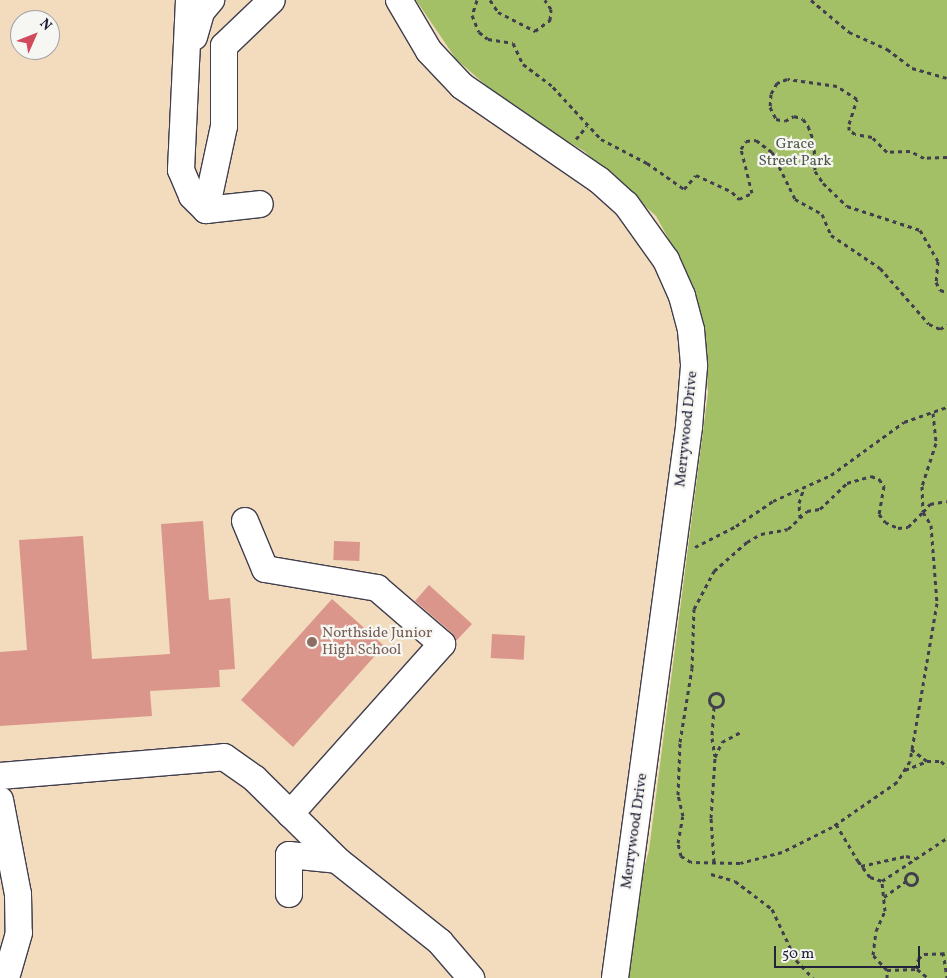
<!DOCTYPE html>
<html>
<head>
<meta charset="utf-8">
<style>
  body { margin:0 }
  #map { position:relative; width:947px; height:978px; overflow:hidden; background:#f2dcbd; font-family:Vollkorn,serif }
  div>[style] { position:absolute }
  .green>* { inset:0; background:#a3c067 }
  .building>* { inset:0; background:#da968b; transform-origin:0 0 }
  .path>* { height:3px; margin-top:-1.5px; transform-origin:0; background:repeating-linear-gradient(90deg,#413e4e 0 4px,transparent 0 8px) }
  .path>.ring { margin:-1.5px; padding:0; box-sizing:content-box; background:none; border:3px solid #413e4e; border-radius:50% }
  .roads { filter:drop-shadow(1px 0 #413e4e) drop-shadow(-1px 0 #413e4e) drop-shadow(0 1px #413e4e) drop-shadow(0 -1px #413e4e) }
  .minor>* { height:26px; margin:-13px; padding:0 13px; transform-origin:13px; border-radius:13px; background:#fff }
  .dots>* { width:14px; height:14px; translate:-50% -50%; box-sizing:border-box; border:2px solid #f6f6f2; border-radius:50% }
  span { translate:-50% -50%; white-space:nowrap; text-align:center; line-height:1.15; -webkit-text-stroke:4.5px #f6f6f2; paint-order:stroke }
  .park-label { font-size:15px; color:#4f594a }
  .street-label { font-size:15px; color:#22223b }
  .education-label { font-size:15px; color:#785e54 }
  .left { translate:0 -50%; text-align:left }
  .north { position:absolute; left:10px; top:10px; width:50px; height:50px; box-sizing:border-box; background:#f6f6f2; border:1px solid #a1a1a9; border-radius:50%; rotate:46deg; font-size:14px; font-weight:700; line-height:20px; text-align:center; color:#22223b }
  .north::after { content:''; display:block; margin:auto; width:18px; height:22px; background:#d1495b; clip-path:polygon(50% 0,100% 100%,50% 72%,0 100%) }
  .scale { position:absolute; left:774px; top:946px; width:146px; height:22px; box-sizing:border-box; border:2px solid #22223b; border-top:0; padding-left:6px; font-size:15px; line-height:18px; white-space:nowrap; color:#22223b; -webkit-text-stroke:4px #f6f6f2; paint-order:stroke }
</style>
</head>
<body>
<div id="map">
  <div class="green">
    <i style="clip-path:polygon(416px 0,947px 0,947px 978px,624px 978px,636px 899px,649px 850px,708px 393px,704px 333px,684px 267px,656px 216px,584px 151px,514px 110px,456px 59px)"></i>
  </div>
  <div class="building">
    <i style="clip-path:polygon(203px 521px,209px 600px,230px 598px,235px 669px,219px 670px,220px 687px,150px 691px,152px 716px,0 726px,0 652px,27px 650px,19px 540px,83px 536px,92px 659px,170px 654px,161px 524px)"></i>
    <i style="left:334px;top:541px;width:26px;height:19px;rotate:2deg"></i>
    <i style="clip-path:polygon(429px 585px,472px 624px,456px 641px,452px 633px,415px 601px)"></i>
    <i style="left:332px;top:599px;width:70px;height:136px;rotate:42deg"></i>
    <i style="left:492px;top:634px;width:33px;height:24px;rotate:3deg"></i>
  </div>
  <div class="path">
    <i style="left:477px;top:0;width:16px;rotate:108deg"></i>
    <i style="left:472px;top:15px;width:18px;rotate:68deg"></i>
    <i style="left:479px;top:32px;width:11px;rotate:38deg"></i>
    <i style="left:488px;top:39px;width:25px;rotate:9deg"></i>
    <i style="left:513px;top:43px;width:23px;rotate:65deg"></i>
    <i style="left:523px;top:64px;width:38px;rotate:37deg"></i>
    <i style="left:553px;top:87px;width:71px;rotate:47.3deg"></i>
    <i style="left:601px;top:139px;width:52px;rotate:27.6deg"></i>
    <i style="left:647px;top:163px;width:45px;rotate:35.1deg"></i>
    <i style="left:684px;top:189px;width:18px;rotate:-49deg"></i>
    <i style="left:696px;top:175px;width:40px;rotate:25deg"></i>
    <i style="left:732px;top:192px;width:10px;rotate:45deg"></i>
    <i style="left:739px;top:199px;width:14px;rotate:-25deg"></i>
    <i style="left:752px;top:193px;width:45px;rotate:-104deg"></i>
    <i style="left:741px;top:149px;width:9px;rotate:-58deg"></i>
    <i style="left:746px;top:141px;width:10px;rotate:-6deg"></i>
    <i style="left:756px;top:140px;width:20px;rotate:37deg"></i>
    <i style="left:772px;top:152px;width:52px;rotate:63.9deg"></i>
    <i style="left:795px;top:199px;width:31px;rotate:29deg"></i>
    <i style="left:822px;top:214px;width:23px;rotate:67deg"></i>
    <i style="left:831px;top:235px;width:59px;rotate:34deg"></i>
    <i style="left:880px;top:268px;width:74px;rotate:48.8deg"></i>
    <i style="left:929px;top:324px;width:12px;rotate:24deg"></i>
    <i style="left:940px;top:329px;width:8px;rotate:-30deg"></i>
    <i style="left:490px;top:0;width:14px;rotate:56deg"></i>
    <i style="left:498px;top:12px;width:42px;rotate:27.2deg"></i>
    <i style="left:535px;top:31px;width:19px;rotate:-36deg"></i>
    <i style="left:550px;top:20px;width:11px;rotate:-85deg"></i>
    <i style="left:551px;top:9px;width:11px;rotate:-124deg"></i>
    <i style="left:811px;top:0;width:50px;rotate:40.1deg"></i>
    <i style="left:849px;top:32px;width:42px;rotate:24.1deg"></i>
    <i style="left:887px;top:49px;width:31px;rotate:37deg"></i>
    <i style="left:912px;top:68px;width:36px;rotate:16deg"></i>
    <i style="left:576px;top:139px;width:17px;rotate:-50deg"></i>
    <i style="left:947px;top:157px;width:23px;rotate:178deg"></i>
    <i style="left:924px;top:158px;width:16px;rotate:-153deg"></i>
    <i style="left:910px;top:151px;width:23px;rotate:178deg"></i>
    <i style="left:887px;top:152px;width:21px;rotate:-135deg"></i>
    <i style="left:872px;top:137px;width:17px;rotate:-170deg"></i>
    <i style="left:855px;top:134px;width:7px;rotate:-146deg"></i>
    <i style="left:849px;top:130px;width:6px;rotate:-90deg"></i>
    <i style="left:849px;top:124px;width:26px;rotate:-72deg"></i>
    <i style="left:857px;top:99px;width:24px;rotate:-147deg"></i>
    <i style="left:837px;top:86px;width:50px;rotate:-172deg"></i>
    <i style="left:787px;top:79px;width:11px;rotate:158deg"></i>
    <i style="left:777px;top:83px;width:13px;rotate:119deg"></i>
    <i style="left:771px;top:94px;width:13px;rotate:94deg"></i>
    <i style="left:770px;top:107px;width:13px;rotate:63deg"></i>
    <i style="left:776px;top:119px;width:9px;rotate:13deg"></i>
    <i style="left:785px;top:121px;width:10px;rotate:-29deg"></i>
    <i style="left:794px;top:116px;width:9px;rotate:18deg"></i>
    <i style="left:803px;top:119px;width:9px;rotate:54deg"></i>
    <i style="left:808px;top:126px;width:17px;rotate:69deg"></i>
    <i style="left:814px;top:142px;width:29px;rotate:88deg"></i>
    <i style="left:815px;top:171px;width:14px;rotate:56deg"></i>
    <i style="left:823px;top:183px;width:33px;rotate:44deg"></i>
    <i style="left:847px;top:206px;width:77px;rotate:18.2deg"></i>
    <i style="left:920px;top:230px;width:36px;rotate:60deg"></i>
    <i style="left:938px;top:261px;width:21px;rotate:95deg"></i>
    <i style="left:936px;top:282px;width:9px;rotate:63deg"></i>
    <i style="left:940px;top:290px;width:7px;rotate:16deg"></i>
    <i style="left:933px;top:413px;width:30px;rotate:84deg"></i>
    <i style="left:936px;top:443px;width:45px;rotate:108deg"></i>
    <i style="left:922px;top:486px;width:26px;rotate:88deg"></i>
    <i style="left:923px;top:512px;width:15px;rotate:58deg"></i>
    <i style="left:931px;top:525px;width:78px;rotate:85.6deg"></i>
    <i style="left:937px;top:603px;width:160px;rotate:99.7deg"></i>
    <i style="left:910px;top:761px;width:25px;rotate:122deg"></i>
    <i style="left:897px;top:782px;width:79px;rotate:145.3deg"></i>
    <i style="left:832px;top:827px;width:56px;rotate:153.4deg"></i>
    <i style="left:782px;top:852px;width:43px;rotate:165.3deg"></i>
    <i style="left:740px;top:863px;width:49px;rotate:-178.8deg"></i>
    <i style="left:691px;top:862px;width:12px;rotate:-149deg"></i>
    <i style="left:681px;top:856px;width:13px;rotate:-103deg"></i>
    <i style="left:678px;top:843px;width:27px;rotate:-80deg"></i>
    <i style="left:683px;top:816px;width:22px;rotate:-103deg"></i>
    <i style="left:678px;top:795px;width:53px;rotate:-87.8deg"></i>
    <i style="left:680px;top:742px;width:75px;rotate:-80.8deg"></i>
    <i style="left:692px;top:668px;width:59px;rotate:-88.1deg"></i>
    <i style="left:694px;top:609px;width:43px;rotate:-62.2deg"></i>
    <i style="left:714px;top:571px;width:44px;rotate:-41.3deg"></i>
    <i style="left:747px;top:542px;width:16px;rotate:-30deg"></i>
    <i style="left:761px;top:534px;width:27px;rotate:-10deg"></i>
    <i style="left:788px;top:529px;width:26px;rotate:-43deg"></i>
    <i style="left:807px;top:511px;width:13px;rotate:-9deg"></i>
    <i style="left:820px;top:509px;width:37px;rotate:-44deg"></i>
    <i style="left:847px;top:483px;width:25px;rotate:-16deg"></i>
    <i style="left:871px;top:476px;width:9px;rotate:21deg"></i>
    <i style="left:879px;top:479px;width:9px;rotate:54deg"></i>
    <i style="left:884px;top:486px;width:28px;rotate:100deg"></i>
    <i style="left:879px;top:514px;width:10px;rotate:53deg"></i>
    <i style="left:885px;top:522px;width:14px;rotate:25deg"></i>
    <i style="left:898px;top:528px;width:10px;rotate:-6deg"></i>
    <i style="left:908px;top:527px;width:21px;rotate:-45deg"></i>
    <i style="left:923px;top:512px;width:11px;rotate:-49deg"></i>
    <i style="left:930px;top:504px;width:17px;rotate:-10deg"></i>
    <i style="left:800px;top:518px;width:15px;rotate:-94deg"></i>
    <i style="left:799px;top:503px;width:16px;rotate:-72deg"></i>
    <i style="left:695px;top:547px;width:46px;rotate:-27.1deg"></i>
    <i style="left:736px;top:526px;width:45px;rotate:-34deg"></i>
    <i style="left:773px;top:501px;width:64px;rotate:-24.1deg"></i>
    <i style="left:831px;top:475px;width:90px;rotate:-36deg"></i>
    <i style="left:904px;top:422px;width:46px;rotate:-19.2deg"></i>
    <i class="ring" style="left:709px;top:693px;width:11px;height:11px"></i>
    <i style="left:714px;top:707px;width:31px;rotate:94deg"></i>
    <i style="left:712px;top:738px;width:18px;rotate:81deg"></i>
    <i style="left:911px;top:749px;width:20px;rotate:37deg"></i>
    <i style="left:927px;top:761px;width:14px"></i>
    <i style="left:941px;top:761px;width:8px;rotate:45deg"></i>
    <i style="left:905px;top:770px;width:24px;rotate:-22deg"></i>
    <i style="left:836px;top:824px;width:43px;rotate:59.3deg"></i>
    <i style="left:858px;top:861px;width:20px;rotate:53deg"></i>
    <i style="left:870px;top:877px;width:13px;rotate:18deg"></i>
    <i style="left:714px;top:862px;width:44px;rotate:-93.9deg"></i>
    <i style="left:711px;top:818px;width:61px;rotate:-86.2deg"></i>
    <i style="left:715px;top:757px;width:17px;rotate:-65deg"></i>
    <i style="left:722px;top:742px;width:21px;rotate:-28deg"></i>
    <i style="left:861px;top:866px;width:46px;rotate:-12.5deg"></i>
    <i style="left:906px;top:856px;width:9px;rotate:13deg"></i>
    <i class="ring" style="left:905px;top:873px;width:9px;height:9px"></i>
    <i style="left:711px;top:874px;width:25px;rotate:16deg"></i>
    <i style="left:735px;top:881px;width:46px;rotate:37.1deg"></i>
    <i style="left:772px;top:909px;width:56px;rotate:64.8deg"></i>
    <i style="left:796px;top:960px;width:25px;rotate:47deg"></i>
    <i style="left:884px;top:897px;width:27px;rotate:-36deg"></i>
    <i style="left:943px;top:952px;width:26px;rotate:81deg"></i>
    <i style="left:917px;top:969px;width:10px;rotate:-84deg"></i>
    <i style="left:918px;top:959px;width:8px;rotate:-40deg"></i>
    <i style="left:924px;top:954px;width:23px;rotate:-2deg"></i>
    <i style="left:887px;top:970px;width:21px;rotate:-133deg"></i>
    <i style="left:873px;top:955px;width:24px;rotate:-83deg"></i>
    <i style="left:876px;top:931px;width:22px;rotate:-66deg"></i>
    <i style="left:885px;top:911px;width:30px;rotate:-96deg"></i>
    <i style="left:882px;top:881px;width:78px;rotate:-33.5deg"></i>
    <i style="left:887px;top:978px;width:8px;rotate:-90deg"></i>
    <i style="left:887px;top:970px;width:30px;rotate:-2deg"></i>
    <i style="left:917px;top:969px;width:14px;rotate:39deg"></i>
  </div>
  <div class="roads">
    <div class="minor">
      <i style="left:189px;top:0;width:170px;rotate:92.7deg"></i>
      <i style="left:181px;top:170px;width:28px;rotate:67deg"></i>
      <i style="left:192px;top:196px;width:20px;rotate:45deg"></i>
      <i style="left:206px;top:210px;width:54px;rotate:-6.3deg"></i>
      <i style="left:399px;top:0;width:59px;rotate:59.5deg"></i>
      <i style="left:429px;top:51px;width:48px;rotate:46.7deg"></i>
      <i style="left:462px;top:86px;width:166px;rotate:34.5deg"></i>
      <i style="left:599px;top:180px;width:36px;rotate:42deg"></i>
      <i style="left:626px;top:204px;width:69px;rotate:54.5deg"></i>
      <i style="left:666px;top:260px;width:39px;rotate:66deg"></i>
      <i style="left:682px;top:296px;width:35px;rotate:75deg"></i>
      <i style="left:691px;top:330px;width:36px;rotate:85deg"></i>
      <i style="left:694px;top:366px;width:61px;rotate:94.7deg"></i>
      <i style="left:689px;top:427px;width:556px;rotate:97.65deg"></i>
      <i style="left:194px;top:37px;width:26px;rotate:-74deg"></i>
      <i style="left:201px;top:12px;width:16px;rotate:-50deg"></i>
      <i style="left:206px;top:210px;width:86px;rotate:-77.9deg"></i>
      <i style="left:224px;top:126px;width:80px;rotate:-90deg"></i>
      <i style="left:224px;top:46px;width:66px;rotate:-43.8deg"></i>
      <i style="left:245px;top:521px;width:52px;rotate:67.4deg"></i>
      <i style="left:265px;top:569px;width:114px;rotate:9.6deg"></i>
      <i style="left:377px;top:588px;width:86px;rotate:40.7deg"></i>
      <i style="left:442px;top:644px;width:228px;rotate:131.8deg"></i>
      <i style="left:0;top:776px;width:225px;rotate:-4.8deg"></i>
      <i style="left:224px;top:757px;width:38px;rotate:35deg"></i>
      <i style="left:255px;top:779px;width:115px;rotate:44.6deg"></i>
      <i style="left:337px;top:860px;width:132px;rotate:38.5deg"></i>
      <i style="left:440px;top:942px;width:48px;rotate:49.3deg"></i>
      <i style="left:0;top:800px;width:96px;rotate:79.2deg"></i>
      <i style="left:18px;top:894px;width:39px;rotate:89deg"></i>
      <i style="left:19px;top:933px;width:47px;rotate:106.1deg"></i>
      <i style="left:289px;top:894px;width:39px;rotate:-90deg"></i>
      <i style="left:289px;top:855px;width:48px;rotate:5.9deg"></i>
    </div>
  </div>
  <div class="dots">
    <i style="left:312px;top:642px;background:#8d6e63"></i>
  </div>
  <div class="park-label">
    <span style="left:795px;top:153px">Grace<br>Street Park</span>
  </div>
  <div class="street-label">
    <span style="left:687px;top:429px;rotate:-84deg">Merrywood Drive</span>
    <span style="left:635px;top:831px;rotate:-82deg">Merrywood Drive</span>
  </div>
  <div class="education-label">
    <span class="left" style="left:322px;top:642px">Northside Junior<br>High School</span>
  </div>
  <div class="north">N</div>
  <div class="scale">50 m</div>
</div>
</body>
</html>
